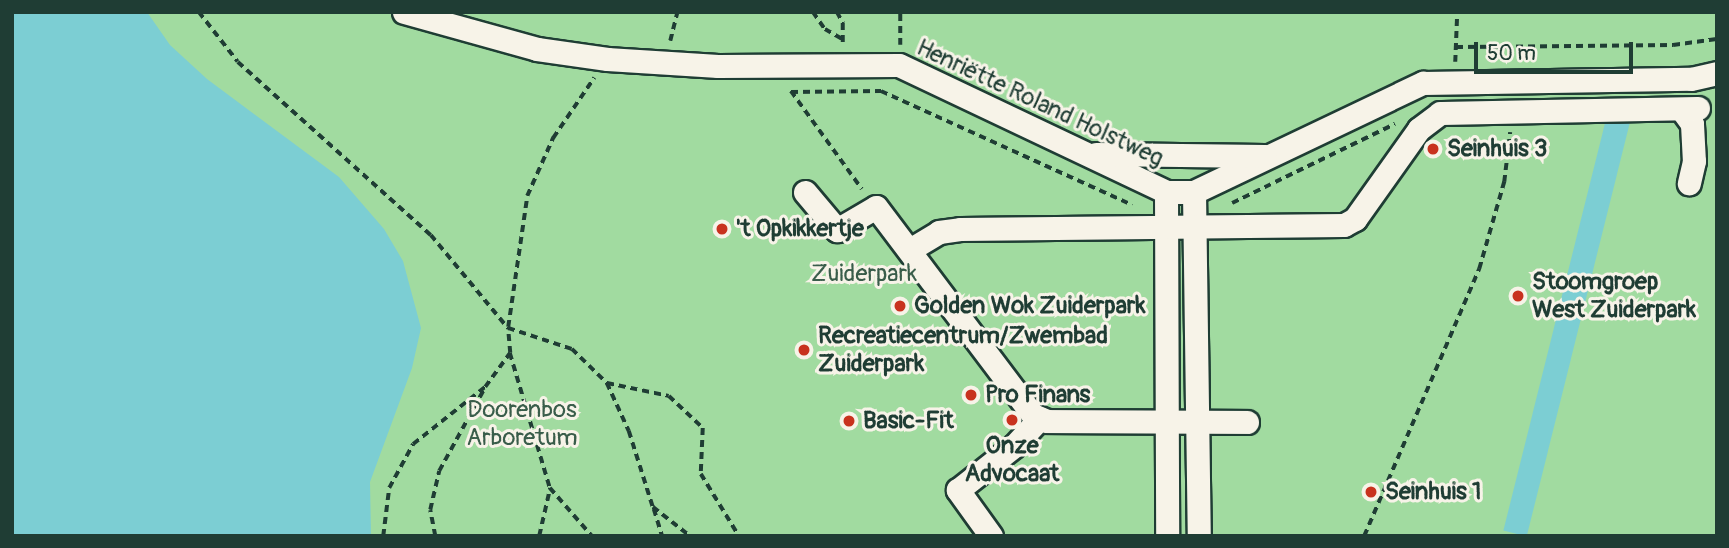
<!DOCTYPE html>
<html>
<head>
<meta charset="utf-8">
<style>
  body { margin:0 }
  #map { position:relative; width:1729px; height:548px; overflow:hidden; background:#f7f3e8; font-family:Pangolin,sans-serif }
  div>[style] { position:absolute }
  .green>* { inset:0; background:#a1dba0; transform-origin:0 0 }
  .water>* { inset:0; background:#7cced3; transform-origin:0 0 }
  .path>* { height:3.5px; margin-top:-1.75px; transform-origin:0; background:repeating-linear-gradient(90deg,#1f3d34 0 7px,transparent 0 12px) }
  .roads { filter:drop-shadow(2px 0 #1f3d34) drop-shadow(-2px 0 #1f3d34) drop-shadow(0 2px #1f3d34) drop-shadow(0 -2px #1f3d34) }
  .minor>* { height:23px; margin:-11.5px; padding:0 11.5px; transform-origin:11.5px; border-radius:11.5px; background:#f7f3e8 }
  .dots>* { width:19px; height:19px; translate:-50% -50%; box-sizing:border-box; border:4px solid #f7f3e8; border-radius:50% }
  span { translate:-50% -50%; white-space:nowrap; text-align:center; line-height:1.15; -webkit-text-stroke:6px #f7f3e8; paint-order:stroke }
  .street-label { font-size:24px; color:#1f3d34 }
  .poi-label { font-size:24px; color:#1f3d34; font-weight:700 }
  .left { translate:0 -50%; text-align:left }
  .park-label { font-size:24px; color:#395d4a }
  .frame { position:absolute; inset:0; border:14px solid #1f3d34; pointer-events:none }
  .scale { position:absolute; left:1474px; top:42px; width:159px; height:32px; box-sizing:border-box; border:4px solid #1f3d34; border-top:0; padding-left:9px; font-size:21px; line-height:24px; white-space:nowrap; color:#1f3d34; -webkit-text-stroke:5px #f7f3e8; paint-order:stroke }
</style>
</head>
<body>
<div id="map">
  <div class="green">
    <i style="left:12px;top:12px;width:1705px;height:524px"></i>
  </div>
  <div class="water">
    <i style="clip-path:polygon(12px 12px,147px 12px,170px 45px,207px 79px,339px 177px,384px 229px,403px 261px,421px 328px,412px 368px,370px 482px,371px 536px,12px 536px)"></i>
    <i style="left:1630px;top:122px;width:427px;height:24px;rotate:104deg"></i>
  </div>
  <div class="path">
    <i style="left:199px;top:12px;width:63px;rotate:52deg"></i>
    <i style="left:238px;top:62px;width:259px;rotate:41.9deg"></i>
    <i style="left:431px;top:235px;width:121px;rotate:50.4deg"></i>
    <i style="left:813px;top:12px;width:21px;rotate:55deg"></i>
    <i style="left:825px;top:29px;width:20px;rotate:30deg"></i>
    <i style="left:837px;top:12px;width:13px;rotate:61deg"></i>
    <i style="left:843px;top:23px;width:21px;rotate:90deg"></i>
    <i style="left:670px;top:41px;width:30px;rotate:-76deg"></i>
    <i style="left:900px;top:45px;width:33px;rotate:-90deg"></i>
    <i style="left:1456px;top:47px;width:217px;rotate:-0.5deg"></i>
    <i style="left:1673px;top:45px;width:44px;rotate:-7.8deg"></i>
    <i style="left:1455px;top:62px;width:50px;rotate:-87.7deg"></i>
    <i style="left:791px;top:91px;width:121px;rotate:54.1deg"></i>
    <i style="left:791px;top:92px;width:90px;rotate:-0.6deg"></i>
    <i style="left:881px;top:91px;width:276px;rotate:24.4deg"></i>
    <i style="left:1232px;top:203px;width:181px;rotate:-25.9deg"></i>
    <i style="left:508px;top:327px;width:132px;rotate:-81.7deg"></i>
    <i style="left:527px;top:196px;width:64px;rotate:-65.9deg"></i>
    <i style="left:553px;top:138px;width:73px;rotate:-55.7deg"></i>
    <i style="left:510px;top:353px;width:141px;rotate:73.5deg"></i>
    <i style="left:550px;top:488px;width:64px;rotate:48.8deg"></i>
    <i style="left:607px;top:383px;width:63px;rotate:11.8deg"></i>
    <i style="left:669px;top:396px;width:47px;rotate:43.3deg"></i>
    <i style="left:703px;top:428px;width:46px;rotate:92.5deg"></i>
    <i style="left:701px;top:474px;width:73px;rotate:58.5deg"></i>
    <i style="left:654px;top:509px;width:28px;rotate:73deg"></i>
    <i style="left:383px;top:536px;width:48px;rotate:-82.9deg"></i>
    <i style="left:389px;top:488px;width:50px;rotate:-61.4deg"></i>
    <i style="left:413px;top:444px;width:92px;rotate:-38.4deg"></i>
    <i style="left:485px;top:387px;width:42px;rotate:-53.7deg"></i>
    <i style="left:510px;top:353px;width:25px;rotate:-95deg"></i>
    <i style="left:508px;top:328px;width:67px;rotate:18.2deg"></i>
    <i style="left:572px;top:349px;width:49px;rotate:44.2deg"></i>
    <i style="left:607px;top:383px;width:53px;rotate:65.4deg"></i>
    <i style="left:629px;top:431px;width:80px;rotate:72.5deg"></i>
    <i style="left:653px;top:507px;width:47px;rotate:38.1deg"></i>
    <i style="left:435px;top:536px;width:26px;rotate:-101deg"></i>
    <i style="left:430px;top:510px;width:40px;rotate:-77deg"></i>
    <i style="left:439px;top:471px;width:94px;rotate:-61.2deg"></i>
    <i style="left:539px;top:536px;width:49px;rotate:-77.1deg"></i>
    <i style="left:1364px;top:536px;width:291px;rotate:-66.7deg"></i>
    <i style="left:1479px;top:269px;width:91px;rotate:-74deg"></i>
    <i style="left:1504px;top:182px;width:50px;rotate:-83.2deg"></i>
  </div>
  <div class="roads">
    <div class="minor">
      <i style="left:404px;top:12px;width:138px;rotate:15.5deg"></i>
      <i style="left:537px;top:49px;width:71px;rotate:8.1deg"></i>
      <i style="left:607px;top:59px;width:111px;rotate:3.6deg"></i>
      <i style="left:718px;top:66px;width:181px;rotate:-0.3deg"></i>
      <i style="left:899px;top:65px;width:296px;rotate:25.4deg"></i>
      <i style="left:1166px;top:192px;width:28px"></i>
      <i style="left:1194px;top:192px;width:254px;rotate:-25.5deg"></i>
      <i style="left:1423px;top:83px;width:268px;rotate:-0.9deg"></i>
      <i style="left:1691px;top:79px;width:27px;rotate:-13deg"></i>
      <i style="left:1682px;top:110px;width:17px;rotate:54deg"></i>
      <i style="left:1692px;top:124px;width:37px;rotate:87deg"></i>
      <i style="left:1694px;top:161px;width:23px;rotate:103deg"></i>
      <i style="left:1096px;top:154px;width:169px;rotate:0.7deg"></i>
      <i style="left:805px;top:192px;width:50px;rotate:49.9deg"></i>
      <i style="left:837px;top:230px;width:45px;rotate:-30.5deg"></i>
      <i style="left:876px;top:207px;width:261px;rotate:53deg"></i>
      <i style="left:1033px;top:415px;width:15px;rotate:23deg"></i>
      <i style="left:1047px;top:421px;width:200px;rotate:0.3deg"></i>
      <i style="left:1166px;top:192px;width:344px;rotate:89.8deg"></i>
      <i style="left:1194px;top:192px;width:344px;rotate:89.2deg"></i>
      <i style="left:911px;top:249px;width:33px;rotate:-31deg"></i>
      <i style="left:939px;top:232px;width:21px;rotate:-8deg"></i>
      <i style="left:960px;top:229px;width:384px;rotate:-0.6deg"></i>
      <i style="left:1344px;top:225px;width:13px;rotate:-29deg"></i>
      <i style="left:1355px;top:219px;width:110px;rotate:-54.6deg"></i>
      <i style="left:1419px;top:129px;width:26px;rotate:-37deg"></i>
      <i style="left:1440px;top:113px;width:258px;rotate:-1.1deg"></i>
      <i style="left:991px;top:536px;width:57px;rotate:-125.7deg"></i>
      <i style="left:958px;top:490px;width:71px;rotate:-38.2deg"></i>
      <i style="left:1014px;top:446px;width:38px;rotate:-47deg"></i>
    </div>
  </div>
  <div class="dots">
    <i style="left:1433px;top:149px;background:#c8321e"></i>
    <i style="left:722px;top:229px;background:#c8321e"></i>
    <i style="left:1518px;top:296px;background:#c8321e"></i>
    <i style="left:900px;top:306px;background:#c8321e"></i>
    <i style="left:804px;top:350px;background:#c8321e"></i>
    <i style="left:971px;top:395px;background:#c8321e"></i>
    <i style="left:1012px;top:420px;background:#c8321e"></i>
    <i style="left:849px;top:421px;background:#c8321e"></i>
    <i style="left:1371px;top:492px;background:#c8321e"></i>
  </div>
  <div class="street-label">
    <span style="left:1040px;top:103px;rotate:25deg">Henriëtte Roland Holstweg</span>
  </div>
  <div class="poi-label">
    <span class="left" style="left:1447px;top:149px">Seinhuis 3</span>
    <span class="left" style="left:736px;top:229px">'t Opkikkertje</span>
    <span class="left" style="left:1532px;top:296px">Stoomgroep<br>West Zuiderpark</span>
    <span class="left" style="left:914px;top:306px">Golden Wok Zuiderpark</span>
    <span class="left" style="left:818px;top:350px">Recreatiecentrum/Zwembad<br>Zuiderpark</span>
    <span class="left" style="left:985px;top:395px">Pro Finans</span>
    <span class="left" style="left:863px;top:421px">Basic-Fit</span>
    <span style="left:1012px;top:460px">Onze<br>Advocaat</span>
    <span class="left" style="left:1385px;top:492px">Seinhuis 1</span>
  </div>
  <div class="park-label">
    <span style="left:864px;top:274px">Zuiderpark</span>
    <span style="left:522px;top:424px">Doorenbos<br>Arboretum</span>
  </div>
  <div class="frame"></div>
  <div class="scale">50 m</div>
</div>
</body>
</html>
